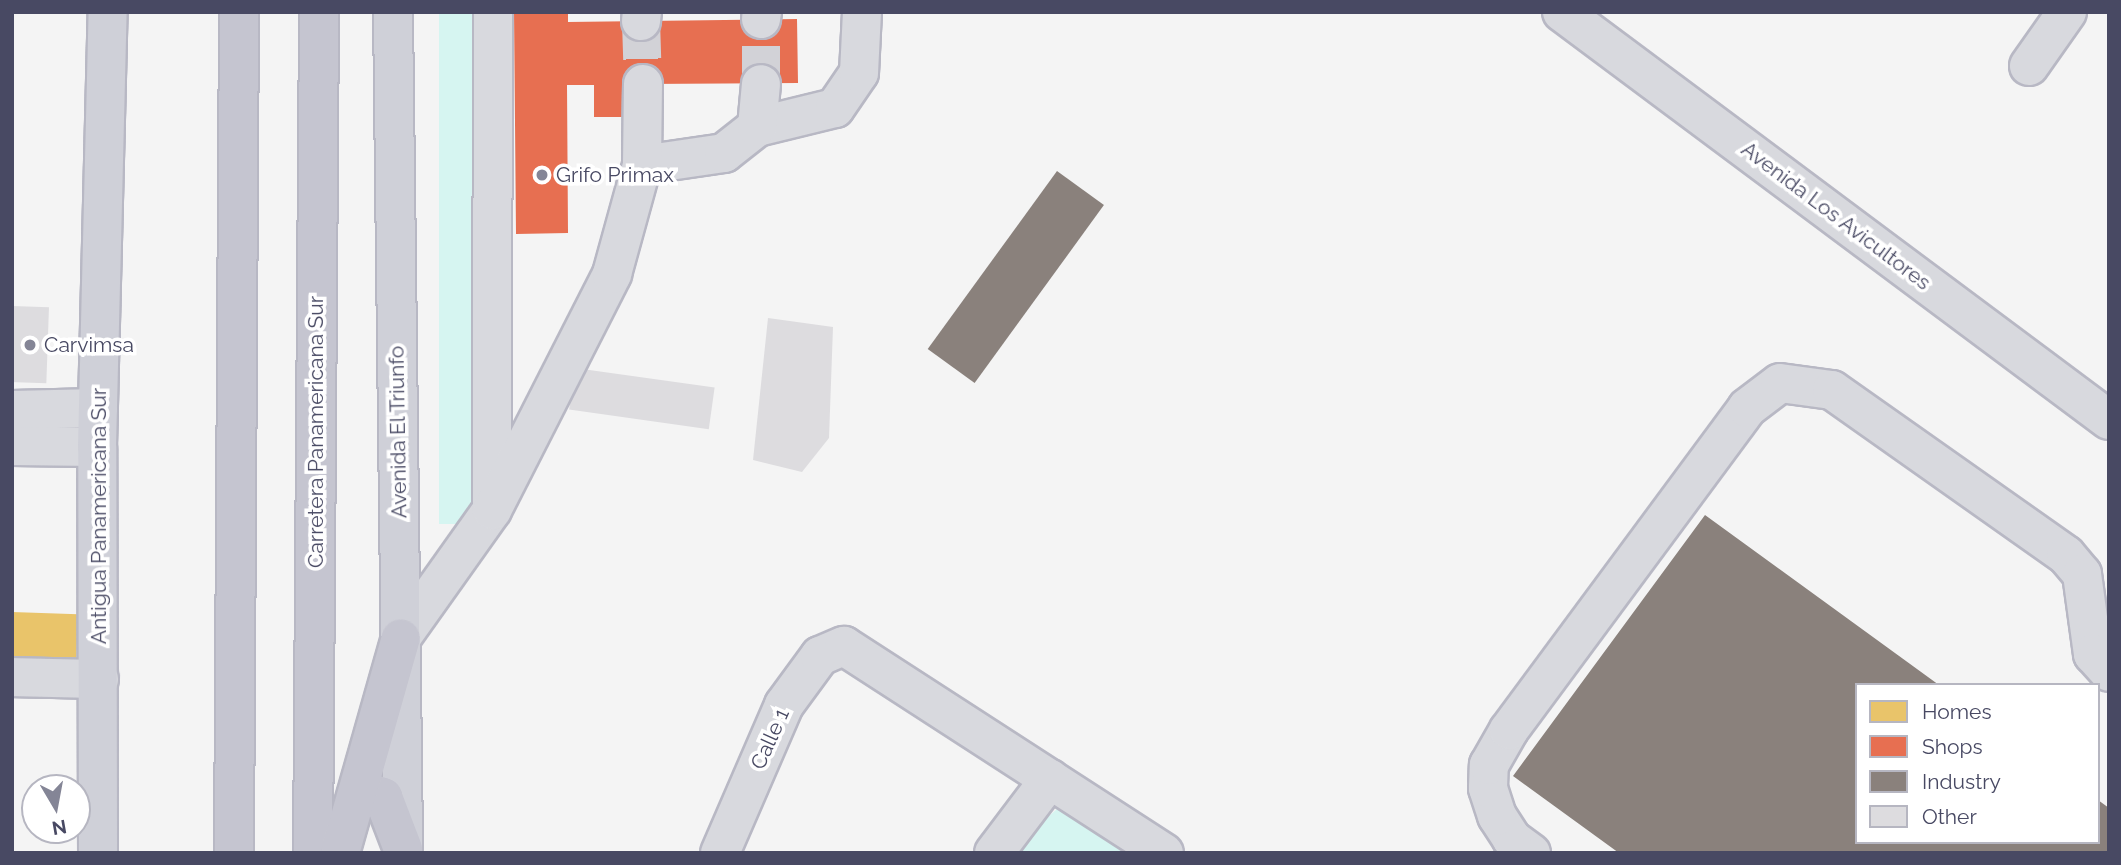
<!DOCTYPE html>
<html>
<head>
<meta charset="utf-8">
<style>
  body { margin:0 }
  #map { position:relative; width:2121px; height:865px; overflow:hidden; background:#f4f4f4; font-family:Raleway,sans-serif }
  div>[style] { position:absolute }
  .green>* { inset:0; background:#d6f5f1; transform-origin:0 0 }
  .homes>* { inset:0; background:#e9c46a; transform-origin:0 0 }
  .shops>* { inset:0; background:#e76f51 }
  .industry>* { inset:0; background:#8a817c; transform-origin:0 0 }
  .building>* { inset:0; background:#dddcdf; transform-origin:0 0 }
  .minor-tunnel>* { height:38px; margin-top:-19px; transform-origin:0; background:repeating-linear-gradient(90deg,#d2d2d7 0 38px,transparent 0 57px) }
  .roads { filter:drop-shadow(2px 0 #b8b8c4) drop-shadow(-2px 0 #b8b8c4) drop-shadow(0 2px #b8b8c4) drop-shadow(0 -2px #b8b8c4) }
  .minor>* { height:38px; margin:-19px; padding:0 19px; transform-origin:19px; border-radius:19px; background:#d8d9de }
  .major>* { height:38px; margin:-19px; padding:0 19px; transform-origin:19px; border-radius:19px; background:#cfd0d8 }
  .highway>* { height:38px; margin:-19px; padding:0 19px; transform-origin:19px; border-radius:19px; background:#c5c5d0 }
  .dots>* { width:19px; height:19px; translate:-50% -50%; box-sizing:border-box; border:4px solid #fff; border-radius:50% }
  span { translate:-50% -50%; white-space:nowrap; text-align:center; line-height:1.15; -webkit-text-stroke:7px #fff; paint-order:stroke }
  .poi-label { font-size:21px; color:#484963 }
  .left { translate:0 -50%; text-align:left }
  .street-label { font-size:21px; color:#484963 }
  .frame { position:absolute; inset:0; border:14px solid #484963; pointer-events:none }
  .legend { position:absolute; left:1855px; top:683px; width:245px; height:161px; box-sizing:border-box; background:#fff; border:2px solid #b6b6c1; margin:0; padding:9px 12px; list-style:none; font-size:21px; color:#484963 }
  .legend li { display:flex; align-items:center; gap:14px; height:35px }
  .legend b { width:35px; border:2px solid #b6b6c1 }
  .north { position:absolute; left:21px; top:774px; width:70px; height:70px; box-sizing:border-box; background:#fff; border:2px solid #b6b6c1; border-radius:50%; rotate:170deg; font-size:19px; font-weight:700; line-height:28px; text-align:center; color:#484963 }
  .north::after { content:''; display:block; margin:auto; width:24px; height:32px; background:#848596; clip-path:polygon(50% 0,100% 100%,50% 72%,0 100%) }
</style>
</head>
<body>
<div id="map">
  <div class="green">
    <i style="left:439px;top:12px;width:33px;height:512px"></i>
    <i style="clip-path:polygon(1064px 803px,1134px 853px,1006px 853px)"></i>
  </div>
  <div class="homes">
    <i style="left:12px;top:612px;width:66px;height:53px;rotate:2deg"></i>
  </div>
  <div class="shops">
    <i style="clip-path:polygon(514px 12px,568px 12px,568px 22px,797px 19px,798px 83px,643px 84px,630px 117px,594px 117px,594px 85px,567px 85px,568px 233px,516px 234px)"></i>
  </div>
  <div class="industry">
    <i style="left:1057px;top:171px;width:58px;height:220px;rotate:36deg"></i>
    <i style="clip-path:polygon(1705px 515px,1939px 685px,1857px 685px,1857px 842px,2098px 842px,2098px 800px,2109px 808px,2109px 853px,1619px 853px,1513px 776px)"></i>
  </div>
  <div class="building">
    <i style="left:12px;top:306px;width:37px;height:76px;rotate:2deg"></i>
    <i style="clip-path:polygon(768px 318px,833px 327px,829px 438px,802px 472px,753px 460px)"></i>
    <i style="left:575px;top:368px;width:141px;height:42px;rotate:8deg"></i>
  </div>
  <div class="minor-tunnel">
    <i style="left:641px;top:21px;width:63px;rotate:88.2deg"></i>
    <i style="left:761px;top:84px;width:65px;rotate:-90deg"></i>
  </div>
  <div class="roads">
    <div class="minor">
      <i style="left:1562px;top:12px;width:682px;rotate:36.72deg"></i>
      <i style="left:761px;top:19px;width:7px;rotate:-82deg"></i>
      <i style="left:641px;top:21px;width:9px;rotate:-84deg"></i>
      <i style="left:2029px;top:66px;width:66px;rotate:-54.9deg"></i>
      <i style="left:757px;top:127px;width:80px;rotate:-13.7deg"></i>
      <i style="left:835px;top:108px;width:42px;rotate:-55.6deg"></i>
      <i style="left:859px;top:73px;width:61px;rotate:-87.2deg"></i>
      <i style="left:642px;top:165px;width:83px;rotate:-8.3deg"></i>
      <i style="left:724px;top:153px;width:42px;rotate:-38.2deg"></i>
      <i style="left:757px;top:127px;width:43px;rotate:-84.7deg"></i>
      <i style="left:12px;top:410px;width:86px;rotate:-1.3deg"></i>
      <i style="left:12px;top:446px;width:85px;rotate:0.7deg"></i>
      <i style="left:492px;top:501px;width:489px;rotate:-89.9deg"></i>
      <i style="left:401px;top:638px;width:157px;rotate:-54.6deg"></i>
      <i style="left:492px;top:510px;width:265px;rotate:-63deg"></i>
      <i style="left:612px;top:274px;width:113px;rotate:-74.6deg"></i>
      <i style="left:642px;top:165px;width:81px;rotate:-89.3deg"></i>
      <i style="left:12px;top:677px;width:87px;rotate:1.3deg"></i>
      <i style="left:720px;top:853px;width:161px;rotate:-66.6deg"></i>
      <i style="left:784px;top:705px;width:61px;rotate:-53.7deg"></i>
      <i style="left:820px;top:656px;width:26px;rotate:-23deg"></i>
      <i style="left:844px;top:646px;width:381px;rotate:32.9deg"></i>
      <i style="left:994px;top:853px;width:93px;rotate:-52.9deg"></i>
      <i style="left:1531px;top:853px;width:24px;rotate:-144deg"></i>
      <i style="left:1512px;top:839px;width:27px;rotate:-123deg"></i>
      <i style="left:1497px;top:816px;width:29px;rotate:-108deg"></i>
      <i style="left:1488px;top:788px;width:23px;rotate:-88deg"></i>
      <i style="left:1489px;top:765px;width:40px;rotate:-60.3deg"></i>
      <i style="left:1509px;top:730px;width:400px;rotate:-53.5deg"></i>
      <i style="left:1747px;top:408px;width:41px;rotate:-37.1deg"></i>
      <i style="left:1780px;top:383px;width:52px;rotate:7.7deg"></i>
      <i style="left:1832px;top:390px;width:286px;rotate:35.2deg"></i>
      <i style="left:2066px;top:555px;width:25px;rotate:50deg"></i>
      <i style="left:2082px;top:574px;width:81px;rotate:82.2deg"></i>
      <i style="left:2093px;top:654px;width:24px;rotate:48deg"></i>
    </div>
    <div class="major">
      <i style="left:393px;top:12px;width:835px;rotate:89.31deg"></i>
      <i style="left:98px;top:853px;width:406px;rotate:-90.1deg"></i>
      <i style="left:97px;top:447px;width:435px;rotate:-88.6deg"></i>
    </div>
    <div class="highway">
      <i style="left:355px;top:802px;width:17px;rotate:-31deg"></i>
      <i style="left:370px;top:793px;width:14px;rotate:17deg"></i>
      <i style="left:383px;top:797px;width:56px;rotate:69deg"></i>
      <i style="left:234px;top:853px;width:841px;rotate:-89.66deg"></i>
      <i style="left:313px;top:853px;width:841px;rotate:-89.59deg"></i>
      <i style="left:340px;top:853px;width:223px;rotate:-74.2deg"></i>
    </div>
  </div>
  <div class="dots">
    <i style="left:542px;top:175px;background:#848596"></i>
    <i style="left:30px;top:345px;background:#848596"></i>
  </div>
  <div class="poi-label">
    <span class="left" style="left:556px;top:175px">Grifo Primax</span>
    <span class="left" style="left:44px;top:345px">Carvimsa</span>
  </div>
  <div class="street-label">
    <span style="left:1836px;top:216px;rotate:37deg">Avenida Los Avicultores</span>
    <span style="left:316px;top:432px;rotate:-90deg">Carretera Panamericana Sur</span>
    <span style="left:398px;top:432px;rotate:-91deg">Avenida El Triunfo</span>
    <span style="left:99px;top:516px;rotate:-90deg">Antigua Panamericana Sur</span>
    <span style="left:770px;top:739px;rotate:-66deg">Calle 1</span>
  </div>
  <div class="frame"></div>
  <ul class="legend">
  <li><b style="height:19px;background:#e9c46a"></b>Homes</li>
  <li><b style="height:19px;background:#e76f51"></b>Shops</li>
  <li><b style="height:19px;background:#8a817c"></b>Industry</li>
  <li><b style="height:19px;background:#dddcdf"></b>Other</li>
  </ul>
  <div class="north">N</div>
</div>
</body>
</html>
